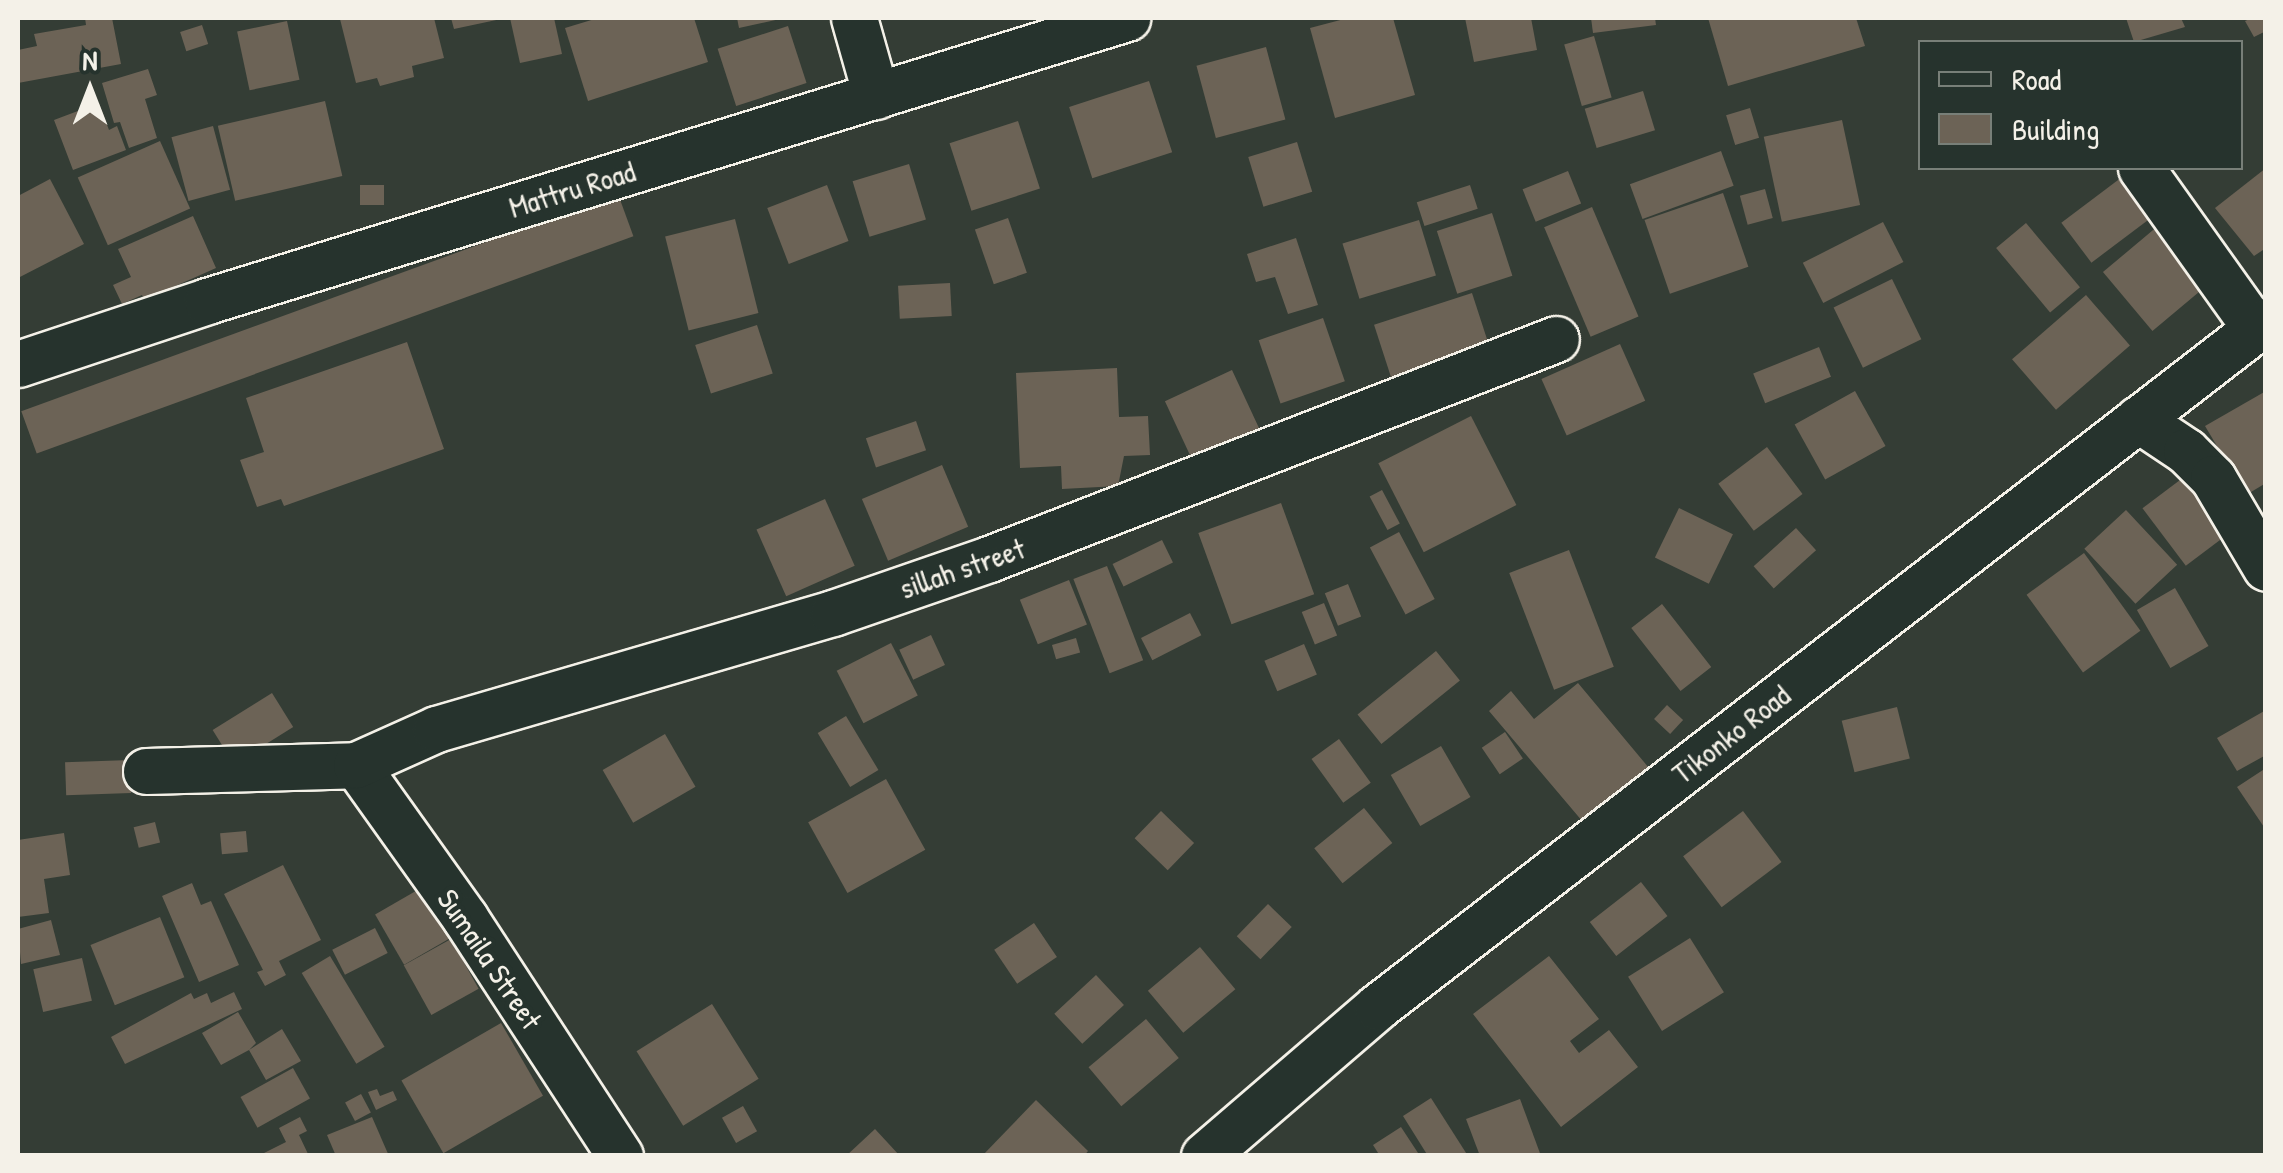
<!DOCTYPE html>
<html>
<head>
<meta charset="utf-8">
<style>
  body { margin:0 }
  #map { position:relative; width:2283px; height:1173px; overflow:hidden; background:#343d35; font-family:"Patrick Hand",sans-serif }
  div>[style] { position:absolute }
  .building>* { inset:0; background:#6c6356; transform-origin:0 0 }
  .roads { filter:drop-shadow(2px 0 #f4f1e8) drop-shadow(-2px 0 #f4f1e8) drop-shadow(0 2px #f4f1e8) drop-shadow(0 -2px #f4f1e8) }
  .minor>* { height:45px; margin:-22.5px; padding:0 22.5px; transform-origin:22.5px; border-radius:22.5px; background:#26332d }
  span { translate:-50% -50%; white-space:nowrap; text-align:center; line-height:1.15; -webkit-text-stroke:9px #26332d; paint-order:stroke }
  .street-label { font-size:30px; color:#f4f1e8 }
  .frame { position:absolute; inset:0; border:20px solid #f4f1e8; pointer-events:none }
  .legend { position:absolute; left:1918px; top:40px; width:325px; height:130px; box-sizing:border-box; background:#26332d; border:2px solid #787f78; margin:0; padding:12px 18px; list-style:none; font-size:30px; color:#f4f1e8 }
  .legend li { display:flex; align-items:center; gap:20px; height:50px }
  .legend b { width:50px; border:2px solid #787f78 }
  .north { position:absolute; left:40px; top:40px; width:100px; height:100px; -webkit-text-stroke:8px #26332d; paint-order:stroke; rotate:0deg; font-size:28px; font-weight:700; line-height:40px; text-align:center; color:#f4f1e8 }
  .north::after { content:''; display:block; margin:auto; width:35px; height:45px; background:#f4f1e8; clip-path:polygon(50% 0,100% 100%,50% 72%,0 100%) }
</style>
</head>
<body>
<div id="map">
  <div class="building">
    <i style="clip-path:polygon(85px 18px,112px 18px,121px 64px,18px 83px,18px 50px,37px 46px,34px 34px,86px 25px)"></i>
    <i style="clip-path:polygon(348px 18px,434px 18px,444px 58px,412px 66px,414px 77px,380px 86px,377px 78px,356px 83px,340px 19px)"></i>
    <i style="clip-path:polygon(451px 18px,501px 18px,501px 19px,454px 29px)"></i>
    <i style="clip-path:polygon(510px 18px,554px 18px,562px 54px,520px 63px)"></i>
    <i style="clip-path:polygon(598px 18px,694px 18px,708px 62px,588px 101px,565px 28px)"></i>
    <i style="clip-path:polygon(737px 18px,780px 18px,780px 19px,739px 28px)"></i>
    <i style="clip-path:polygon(1348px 18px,1393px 18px,1415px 95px,1335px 118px,1310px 28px)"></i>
    <i style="clip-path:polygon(1465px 18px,1531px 18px,1537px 50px,1474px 62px)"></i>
    <i style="clip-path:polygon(1591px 18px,1655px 18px,1656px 25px,1593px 33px)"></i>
    <i style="clip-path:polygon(1708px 18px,1856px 18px,1865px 46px,1728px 86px)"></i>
    <i style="clip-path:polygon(2126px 18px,2181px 18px,2185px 27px,2134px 42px)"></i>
    <i style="clip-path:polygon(2252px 18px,2262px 18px,2266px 25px,2266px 31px,2254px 37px,2245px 21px)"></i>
    <i style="left:287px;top:21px;width:60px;height:51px;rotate:78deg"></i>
    <i style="left:202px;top:25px;width:20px;height:23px;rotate:72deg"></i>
    <i style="left:788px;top:26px;width:60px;height:74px;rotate:72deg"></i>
    <i style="left:1594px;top:36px;width:64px;height:31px;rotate:74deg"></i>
    <i style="left:1266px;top:47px;width:75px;height:72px;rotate:75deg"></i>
    <i style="clip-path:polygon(148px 69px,157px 95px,145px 99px,157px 138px,129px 148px,120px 122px,114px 123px,102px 83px)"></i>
    <i style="left:1149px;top:81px;width:75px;height:84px;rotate:72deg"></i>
    <i style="left:1643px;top:91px;width:41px;height:61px;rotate:73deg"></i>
    <i style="left:325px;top:101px;width:77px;height:110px;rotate:77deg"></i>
    <i style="clip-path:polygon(99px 103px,109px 130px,117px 126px,126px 150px,73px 170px,54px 120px)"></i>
    <i style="left:1750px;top:108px;width:31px;height:25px;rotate:73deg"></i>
    <i style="left:1842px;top:120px;width:87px;height:80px;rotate:78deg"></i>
    <i style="left:1018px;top:121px;width:71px;height:72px;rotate:72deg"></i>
    <i style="left:213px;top:126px;width:66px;height:43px;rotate:75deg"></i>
    <i style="left:160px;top:141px;width:74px;height:90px;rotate:66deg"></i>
    <i style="left:1297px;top:142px;width:52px;height:51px;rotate:73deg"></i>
    <i style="left:1721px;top:151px;width:37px;height:97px;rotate:70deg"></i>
    <i style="left:909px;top:164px;width:58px;height:59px;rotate:73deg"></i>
    <i style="clip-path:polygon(2266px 168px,2266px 248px,2254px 256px,2215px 208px)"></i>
    <i style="left:1568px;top:171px;width:35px;height:49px;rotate:68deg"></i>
    <i style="left:2130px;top:171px;width:50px;height:86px;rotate:53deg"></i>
    <i style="clip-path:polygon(50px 179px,84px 244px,18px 278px,18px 196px)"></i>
    <i style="left:360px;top:185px;width:24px;height:20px"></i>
    <i style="left:827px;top:185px;width:60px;height:64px;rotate:69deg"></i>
    <i style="left:1470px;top:185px;width:25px;height:56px;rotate:72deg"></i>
    <i style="left:1765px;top:189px;width:30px;height:26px;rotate:75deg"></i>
    <i style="left:1723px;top:193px;width:78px;height:83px;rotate:71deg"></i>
    <i style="left:618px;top:194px;width:45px;height:635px;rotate:70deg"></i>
    <i style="left:1592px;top:207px;width:119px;height:52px;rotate:67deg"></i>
    <i style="left:1492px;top:213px;width:66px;height:58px;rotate:72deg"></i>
    <i style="clip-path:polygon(193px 216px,216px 268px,144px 300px,142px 295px,122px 304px,113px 285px,131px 277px,118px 249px)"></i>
    <i style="left:1008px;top:218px;width:58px;height:35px;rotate:71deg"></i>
    <i style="left:735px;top:219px;width:97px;height:72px;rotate:76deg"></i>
    <i style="left:1419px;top:220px;width:58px;height:80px;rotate:73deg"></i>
    <i style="left:2165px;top:220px;width:77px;height:81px;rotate:50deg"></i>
    <i style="left:1883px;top:222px;width:45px;height:90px;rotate:63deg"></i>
    <i style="left:2026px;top:223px;width:84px;height:39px;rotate:50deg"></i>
    <i style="clip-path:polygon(1296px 238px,1318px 305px,1288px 314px,1275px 277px,1256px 282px,1247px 254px)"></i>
    <i style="left:1892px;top:279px;width:67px;height:65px;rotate:64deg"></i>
    <i style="left:950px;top:283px;width:33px;height:52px;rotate:87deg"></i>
    <i style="left:1472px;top:293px;width:65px;height:103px;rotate:72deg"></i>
    <i style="left:2086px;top:295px;width:67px;height:98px;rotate:49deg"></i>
    <i style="left:1323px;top:318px;width:67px;height:68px;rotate:71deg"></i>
    <i style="left:757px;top:325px;width:51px;height:65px;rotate:72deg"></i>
    <i style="clip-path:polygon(407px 342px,444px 449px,284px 506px,281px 499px,257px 507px,240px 460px,264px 452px,246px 398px)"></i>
    <i style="left:1620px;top:344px;width:62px;height:86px;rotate:66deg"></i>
    <i style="left:1819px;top:347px;width:32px;height:71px;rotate:68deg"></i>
    <i style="clip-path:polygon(1117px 368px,1119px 417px,1148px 416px,1150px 455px,1124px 456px,1118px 486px,1062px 489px,1061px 466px,1020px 468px,1016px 373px)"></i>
    <i style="left:1232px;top:370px;width:68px;height:74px;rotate:65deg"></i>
    <i style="left:1855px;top:391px;width:63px;height:69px;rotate:61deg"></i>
    <i style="clip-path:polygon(2266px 391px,2266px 483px,2246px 495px,2205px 426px)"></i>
    <i style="left:1471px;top:416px;width:100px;height:104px;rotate:63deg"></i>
    <i style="left:916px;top:421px;width:31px;height:53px;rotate:71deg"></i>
    <i style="left:1767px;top:447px;width:59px;height:61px;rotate:53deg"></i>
    <i style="left:942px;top:465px;width:67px;height:87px;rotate:67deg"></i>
    <i style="left:2188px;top:474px;width:72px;height:57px;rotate:53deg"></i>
    <i style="left:1382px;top:490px;width:38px;height:14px;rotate:62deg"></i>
    <i style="left:825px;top:499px;width:73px;height:75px;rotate:66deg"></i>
    <i style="left:1281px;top:503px;width:97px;height:88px;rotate:70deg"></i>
    <i style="left:1679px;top:508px;width:60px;height:55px;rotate:26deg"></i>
    <i style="left:2126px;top:510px;width:75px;height:57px;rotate:47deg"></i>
    <i style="left:1796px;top:528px;width:30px;height:57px;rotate:48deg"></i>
    <i style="left:1399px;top:532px;width:76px;height:33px;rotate:62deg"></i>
    <i style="left:1162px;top:540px;width:25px;height:55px;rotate:64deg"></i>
    <i style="left:1569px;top:550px;width:125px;height:64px;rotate:69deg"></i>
    <i style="left:2084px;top:553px;width:96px;height:71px;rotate:54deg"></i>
    <i style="left:1107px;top:566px;width:101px;height:36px;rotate:69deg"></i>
    <i style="left:1069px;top:580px;width:48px;height:53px;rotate:68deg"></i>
    <i style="left:1348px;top:584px;width:35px;height:25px;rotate:68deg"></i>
    <i style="left:2175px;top:588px;width:67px;height:44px;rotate:60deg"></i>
    <i style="left:1324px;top:603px;width:35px;height:24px;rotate:68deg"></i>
    <i style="left:1662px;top:604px;width:80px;height:39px;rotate:52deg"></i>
    <i style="left:1190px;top:613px;width:25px;height:55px;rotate:63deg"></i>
    <i style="left:931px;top:635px;width:33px;height:35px;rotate:65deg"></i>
    <i style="left:1076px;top:638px;width:15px;height:25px;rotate:74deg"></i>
    <i style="left:891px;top:643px;width:59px;height:61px;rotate:63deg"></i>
    <i style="left:1304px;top:644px;width:33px;height:43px;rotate:67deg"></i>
    <i style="left:1436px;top:651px;width:38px;height:101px;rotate:51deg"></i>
    <i style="clip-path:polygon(1578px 683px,1649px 768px,1583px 822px,1489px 711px,1511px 691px,1534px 719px)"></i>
    <i style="left:272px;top:693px;width:40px;height:70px;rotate:58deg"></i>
    <i style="left:1667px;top:705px;width:22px;height:19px;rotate:43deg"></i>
    <i style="left:1897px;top:707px;width:53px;height:57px;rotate:76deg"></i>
    <i style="clip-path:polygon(2266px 710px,2266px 755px,2237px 771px,2217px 738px)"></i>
    <i style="left:846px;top:716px;width:63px;height:33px;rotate:59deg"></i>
    <i style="left:1505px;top:732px;width:32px;height:28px;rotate:56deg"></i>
    <i style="left:665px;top:734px;width:61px;height:72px;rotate:60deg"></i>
    <i style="left:1339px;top:739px;width:54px;height:34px;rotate:54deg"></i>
    <i style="left:1441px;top:746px;width:59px;height:58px;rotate:60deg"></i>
    <i style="left:130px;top:760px;width:33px;height:65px;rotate:88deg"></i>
    <i style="clip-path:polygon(2266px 768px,2266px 830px,2237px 787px)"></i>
    <i style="left:886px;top:779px;width:81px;height:89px;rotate:61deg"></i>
    <i style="left:1364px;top:808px;width:45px;height:64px;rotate:51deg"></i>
    <i style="left:1161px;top:811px;width:46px;height:38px;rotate:44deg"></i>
    <i style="left:1743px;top:811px;width:64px;height:75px;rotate:53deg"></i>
    <i style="left:155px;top:822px;width:21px;height:22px;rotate:76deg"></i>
    <i style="left:246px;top:831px;width:21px;height:26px;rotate:85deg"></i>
    <i style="clip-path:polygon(64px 833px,70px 875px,44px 879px,49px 913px,18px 917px,18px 840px)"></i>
    <i style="clip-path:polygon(283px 865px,321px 940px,279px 961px,286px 975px,265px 986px,257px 972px,263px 970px,224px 894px)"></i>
    <i style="left:1641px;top:882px;width:43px;height:65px;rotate:52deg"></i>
    <i style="clip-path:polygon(192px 883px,201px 905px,211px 901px,239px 965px,199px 982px,162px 896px)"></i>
    <i style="left:421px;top:888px;width:58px;height:53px;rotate:60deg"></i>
    <i style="left:1268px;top:904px;width:33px;height:45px;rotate:44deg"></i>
    <i style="left:160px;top:917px;width:65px;height:75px;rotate:68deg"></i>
    <i style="clip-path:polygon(51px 920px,60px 955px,21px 964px,18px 929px)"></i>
    <i style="left:1034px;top:923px;width:41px;height:48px;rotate:56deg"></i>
    <i style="left:375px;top:928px;width:28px;height:48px;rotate:63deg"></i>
    <i style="left:1690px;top:938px;width:64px;height:73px;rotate:58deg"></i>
    <i style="left:451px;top:939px;width:57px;height:54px;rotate:61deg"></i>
    <i style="left:1200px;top:947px;width:55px;height:68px;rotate:50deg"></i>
    <i style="left:330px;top:956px;width:106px;height:33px;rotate:59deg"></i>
    <i style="clip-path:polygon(1549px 956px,1599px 1019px,1570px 1041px,1579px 1053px,1609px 1030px,1638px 1067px,1561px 1127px,1473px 1014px)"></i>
    <i style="left:82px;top:958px;width:44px;height:50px;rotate:77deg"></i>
    <i style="left:1096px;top:975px;width:41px;height:57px;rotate:47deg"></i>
    <i style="clip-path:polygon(234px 992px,242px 1009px,125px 1064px,111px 1037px,191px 993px,194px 999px,207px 993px,211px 1003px)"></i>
    <i style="left:712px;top:1004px;width:88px;height:89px;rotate:58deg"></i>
    <i style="clip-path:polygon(238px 1012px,256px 1043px,249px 1050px,282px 1029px,301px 1061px,266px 1080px,249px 1050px,221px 1065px,202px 1033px)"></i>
    <i style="left:1146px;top:1019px;width:51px;height:75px;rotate:50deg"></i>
    <i style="left:501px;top:1023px;width:84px;height:115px;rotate:60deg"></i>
    <i style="left:293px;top:1068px;width:35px;height:60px;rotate:61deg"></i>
    <i style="clip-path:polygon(377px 1089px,380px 1096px,393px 1091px,397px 1100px,376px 1110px,368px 1092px)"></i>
    <i style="left:361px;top:1094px;width:21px;height:18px;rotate:62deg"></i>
    <i style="clip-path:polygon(1431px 1098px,1468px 1156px,1428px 1156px,1403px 1116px)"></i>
    <i style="clip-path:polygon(1520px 1099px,1541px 1156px,1480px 1156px,1466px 1119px)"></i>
    <i style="clip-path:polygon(1036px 1100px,1088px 1151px,1084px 1156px,982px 1156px)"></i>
    <i style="left:743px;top:1106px;width:29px;height:24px;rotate:61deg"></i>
    <i style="clip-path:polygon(300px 1117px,307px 1131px,299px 1135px,309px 1156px,258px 1156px,286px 1142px,279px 1128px)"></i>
    <i style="clip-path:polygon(372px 1117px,389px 1156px,336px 1156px,327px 1135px)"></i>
    <i style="clip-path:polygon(1401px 1127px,1420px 1156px,1380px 1156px,1373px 1145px)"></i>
    <i style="clip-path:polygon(875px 1129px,900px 1156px,846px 1156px)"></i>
  </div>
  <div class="roads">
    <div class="minor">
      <i style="left:854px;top:18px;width:81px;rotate:74.2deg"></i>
      <i style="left:2141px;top:168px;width:198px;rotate:54.5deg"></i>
      <i style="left:18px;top:364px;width:199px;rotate:-18.4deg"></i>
      <i style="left:207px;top:301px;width:963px;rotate:-17.1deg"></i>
      <i style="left:2138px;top:419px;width:58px;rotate:33.7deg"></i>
      <i style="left:2186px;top:451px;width:38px;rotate:45deg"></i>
      <i style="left:2213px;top:478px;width:104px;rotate:59.5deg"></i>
      <i style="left:356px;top:765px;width:188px;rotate:54.5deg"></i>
      <i style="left:465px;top:918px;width:284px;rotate:56.9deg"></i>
      <i style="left:146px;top:771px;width:210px;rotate:-1.6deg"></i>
      <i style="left:356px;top:765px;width:88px;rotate:-24.2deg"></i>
      <i style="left:436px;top:729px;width:414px;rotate:-16.3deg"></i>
      <i style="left:833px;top:613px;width:165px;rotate:-19.1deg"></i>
      <i style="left:989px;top:559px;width:608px;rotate:-21.21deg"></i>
      <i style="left:1204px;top:1156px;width:228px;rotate:-40.7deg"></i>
      <i style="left:1377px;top:1007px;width:1123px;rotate:-37.66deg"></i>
    </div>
  </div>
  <div class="street-label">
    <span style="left:572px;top:189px;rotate:-17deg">Mattru Road</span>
    <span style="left:962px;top:568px;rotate:-19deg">sillah street</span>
    <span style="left:1731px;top:734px;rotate:-38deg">Tikonko Road</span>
    <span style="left:490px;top:959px;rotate:56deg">Sumaila Street</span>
  </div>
  <div class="frame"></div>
  <ul class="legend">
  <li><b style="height:12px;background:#26332d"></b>Road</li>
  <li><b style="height:28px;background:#6c6356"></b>Building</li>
  </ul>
  <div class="north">N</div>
</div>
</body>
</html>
